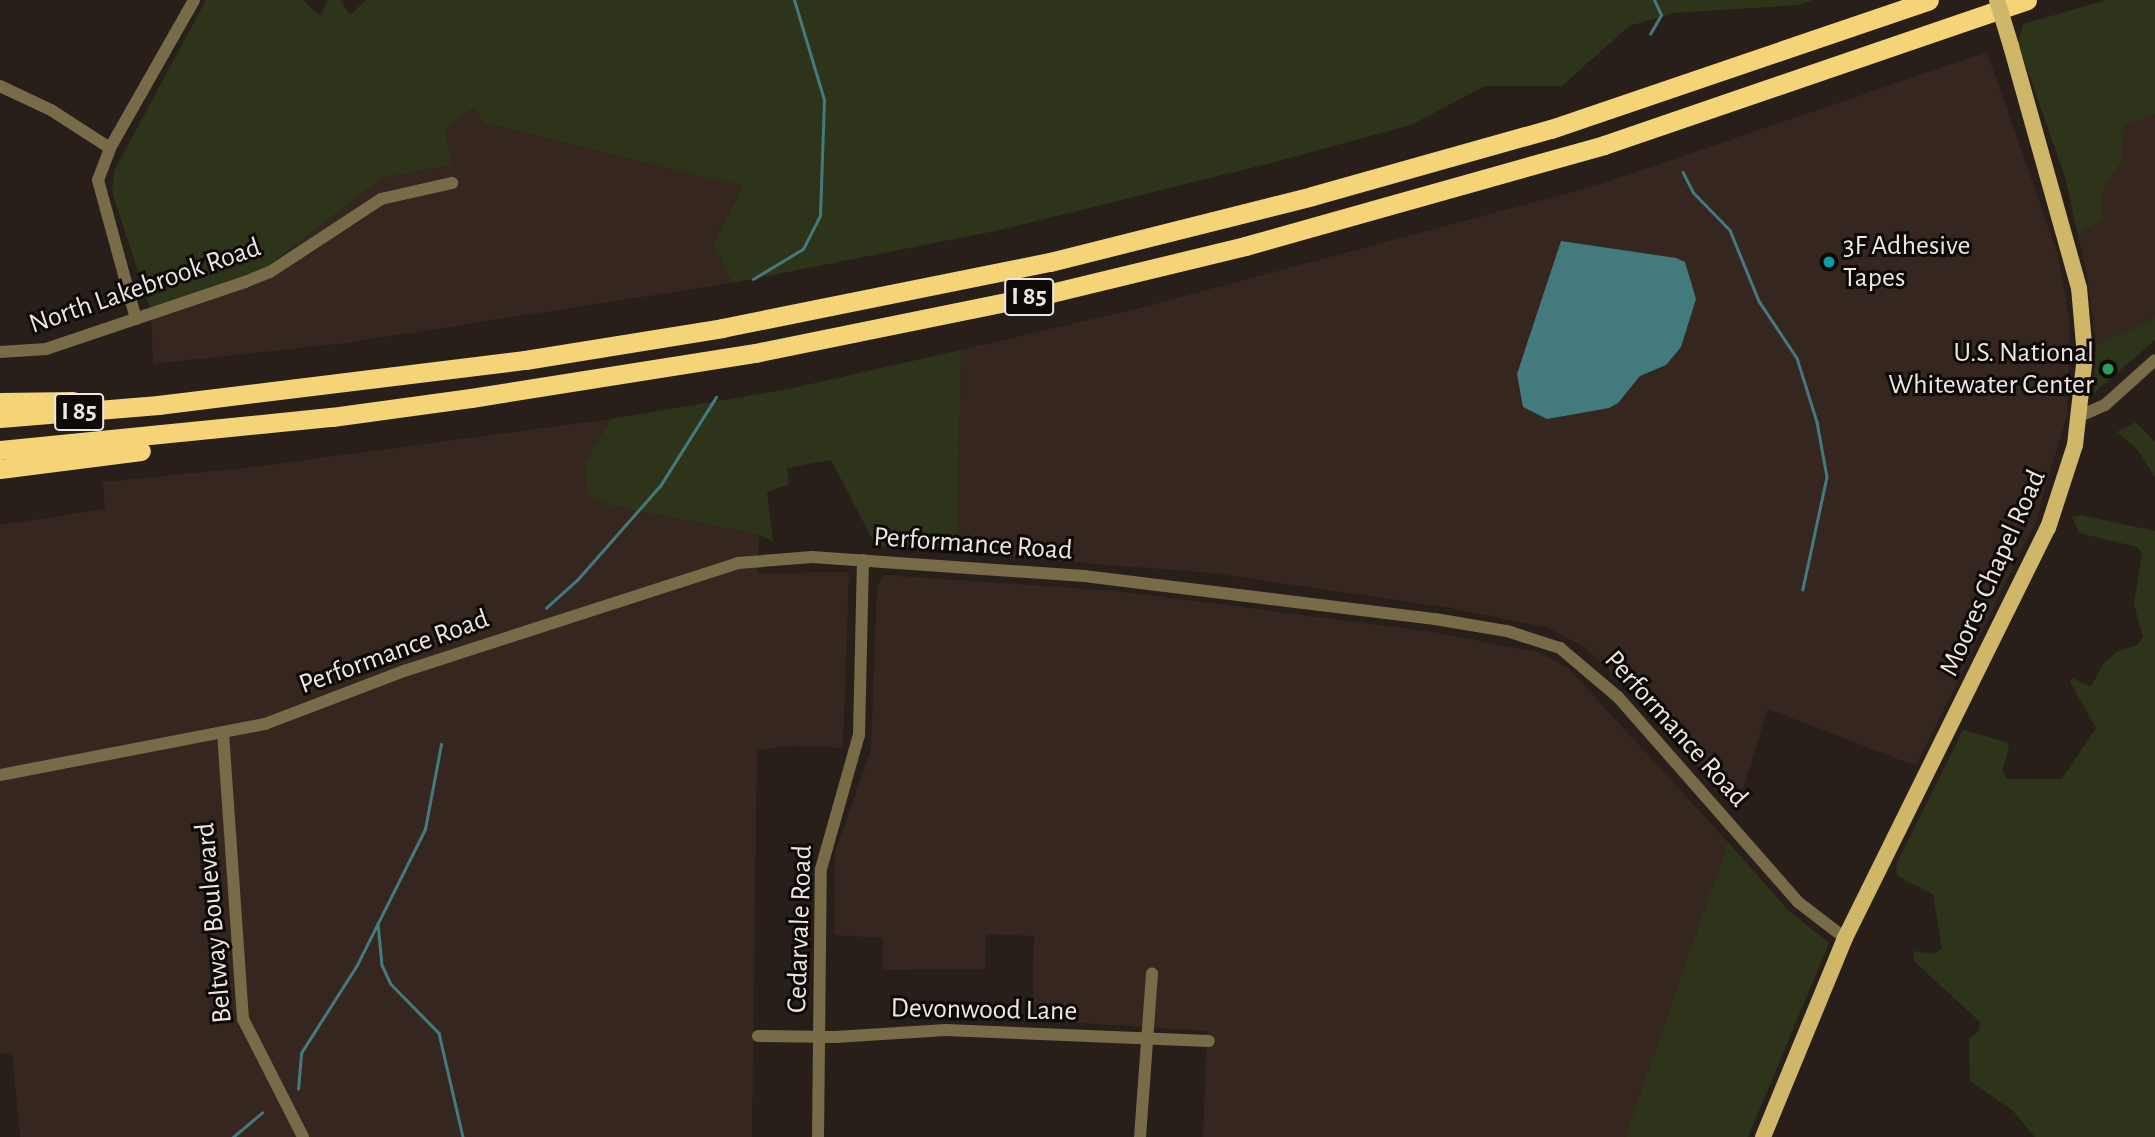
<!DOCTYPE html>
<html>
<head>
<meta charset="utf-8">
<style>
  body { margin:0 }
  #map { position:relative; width:2155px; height:1137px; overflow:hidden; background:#281f1b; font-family:"Alegreya Sans",sans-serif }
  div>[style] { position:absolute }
  .built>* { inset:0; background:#35271f }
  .green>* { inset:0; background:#2d341a }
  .water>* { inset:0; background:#427a7e }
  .stream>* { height:2.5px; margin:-1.25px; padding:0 1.25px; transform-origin:1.25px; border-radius:1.25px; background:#427a7e }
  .minor>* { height:12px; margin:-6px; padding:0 6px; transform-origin:6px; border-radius:6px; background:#786b48 }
  .major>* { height:16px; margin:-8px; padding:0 8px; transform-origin:8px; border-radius:8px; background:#d0b669 }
  .highway>* { height:19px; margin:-9.5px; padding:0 9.5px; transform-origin:9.5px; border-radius:9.5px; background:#f4d476 }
  .major-bridge>* { height:16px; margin:-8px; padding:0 8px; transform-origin:8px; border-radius:8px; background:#d0b669 }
  .dots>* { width:19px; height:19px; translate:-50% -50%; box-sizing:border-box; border:4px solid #0e0a08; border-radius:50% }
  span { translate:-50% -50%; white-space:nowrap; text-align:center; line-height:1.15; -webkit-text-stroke:6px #0e0a08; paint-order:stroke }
  .shield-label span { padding:2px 5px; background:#0e0a08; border:2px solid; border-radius:5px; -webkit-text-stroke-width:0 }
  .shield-label { font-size:26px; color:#ede7e4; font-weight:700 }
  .poi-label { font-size:28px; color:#ede7e4 }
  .left { translate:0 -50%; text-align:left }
  .right { translate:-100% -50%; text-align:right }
  .street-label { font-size:28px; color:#ede7e4 }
</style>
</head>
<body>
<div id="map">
  <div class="built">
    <i style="clip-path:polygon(2155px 36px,2155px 318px,2096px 345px,2087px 273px,2070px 202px,2078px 199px)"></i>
    <i style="clip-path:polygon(1987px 52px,2058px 255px,2070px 324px,2067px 414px,2036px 521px,1916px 766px,1768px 709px,1736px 811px,1627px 687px,1585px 648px,1549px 628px,1450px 608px,1212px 573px,957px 553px,961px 350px,1136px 309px,1598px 185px)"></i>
    <i style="clip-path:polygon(474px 106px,484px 123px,743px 186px,713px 244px,732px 283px,346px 343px,153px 364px,151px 311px,257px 275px,382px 178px,451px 165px,446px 128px)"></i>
    <i style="clip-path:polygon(611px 419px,585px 464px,609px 505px,759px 534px,757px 573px,849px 572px,843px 748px,792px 746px,757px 750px,752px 1137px,20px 1137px,12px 1052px,0 1055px,0 525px,105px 509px,103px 482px,253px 467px)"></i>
    <i style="clip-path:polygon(885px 575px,1117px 591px,1433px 632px,1541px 653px,1569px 669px,1728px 842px,1625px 1137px,1203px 1137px,1207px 1031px,1032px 1020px,1034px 936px,986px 934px,985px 969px,882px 970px,883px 938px,834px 935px,835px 853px,871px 749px,877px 586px)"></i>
  </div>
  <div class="green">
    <i style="clip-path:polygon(206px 0,303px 0,320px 16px,328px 0,340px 0,350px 15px,366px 0,1813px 0,1799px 5px,1674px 13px,1629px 26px,1562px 86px,1485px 86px,1411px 125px,1271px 163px,1000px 230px,732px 283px,713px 244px,743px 186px,484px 123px,474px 107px,446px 128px,451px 165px,382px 178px,256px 275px,151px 311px,112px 192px,114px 171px)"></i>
    <i style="clip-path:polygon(2107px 0,2155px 0,2155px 114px,2124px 125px,2121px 162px,2107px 181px,2101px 198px,2103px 218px,2078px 234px,2065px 177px,2018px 43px,2023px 24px)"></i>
    <i style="clip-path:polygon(2155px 318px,2155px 340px,2094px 393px,2096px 345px)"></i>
    <i style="clip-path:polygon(961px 350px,957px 553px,876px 546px,831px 460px,787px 468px,789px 484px,767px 492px,773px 542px,758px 534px,609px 505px,588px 495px,585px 464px,611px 419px,789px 389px)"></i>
    <i style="clip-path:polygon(2136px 422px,2155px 442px,2155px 477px,2137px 449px,2117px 432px)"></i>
    <i style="clip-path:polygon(2080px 515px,2155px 531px,2155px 1137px,2035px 1137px,2012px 1110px,1970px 1081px,1969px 1039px,1979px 1030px,1980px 1022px,1915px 962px,1913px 951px,1933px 954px,1942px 949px,1933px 894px,1897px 876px,1896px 865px,1963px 730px,2006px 742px,2009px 749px,2002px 771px,2006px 779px,2062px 779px,2096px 728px,2070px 682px,2072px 678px,2091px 687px,2103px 664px,2117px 652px,2137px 645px,2143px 636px,2134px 605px,2142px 553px,2137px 547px,2079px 533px,2072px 517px)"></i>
    <i style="clip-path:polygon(1728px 842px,1788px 910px,1829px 943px,1748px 1137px,1625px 1137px)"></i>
  </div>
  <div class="water">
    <i style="clip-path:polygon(1561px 241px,1676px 258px,1685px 262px,1696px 299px,1681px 347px,1666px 365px,1640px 376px,1618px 403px,1609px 408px,1547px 419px,1523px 407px,1517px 374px)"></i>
  </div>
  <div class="stream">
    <i style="left:1650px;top:34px;width:22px;rotate:-60deg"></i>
    <i style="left:1661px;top:15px;width:17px;rotate:-115deg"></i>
    <i style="left:1683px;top:172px;width:22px;rotate:63deg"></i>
    <i style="left:1693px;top:192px;width:53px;rotate:45.8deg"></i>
    <i style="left:1730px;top:230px;width:77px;rotate:67.8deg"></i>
    <i style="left:1759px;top:301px;width:69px;rotate:56.3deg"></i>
    <i style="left:1797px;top:358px;width:67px;rotate:72.6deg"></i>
    <i style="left:1817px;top:422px;width:56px;rotate:79.7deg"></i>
    <i style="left:1827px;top:477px;width:115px;rotate:102.1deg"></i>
    <i style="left:753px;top:279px;width:58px;rotate:-31deg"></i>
    <i style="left:803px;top:249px;width:38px;rotate:-63deg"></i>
    <i style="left:820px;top:215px;width:115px;rotate:-88deg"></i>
    <i style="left:824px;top:100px;width:104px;rotate:-106.7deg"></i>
    <i style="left:546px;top:608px;width:42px;rotate:-42.1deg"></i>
    <i style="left:577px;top:580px;width:125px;rotate:-48.6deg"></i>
    <i style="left:660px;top:486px;width:105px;rotate:-57.8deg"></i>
    <i style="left:378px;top:923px;width:42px;rotate:84.6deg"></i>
    <i style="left:382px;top:965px;width:21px;rotate:65deg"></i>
    <i style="left:391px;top:984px;width:69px;rotate:45.6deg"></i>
    <i style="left:439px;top:1033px;width:107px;rotate:77deg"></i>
    <i style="left:298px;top:1089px;width:36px;rotate:-85deg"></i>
    <i style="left:301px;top:1053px;width:104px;rotate:-57.5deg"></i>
    <i style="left:357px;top:965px;width:152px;rotate:-63.4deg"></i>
    <i style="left:425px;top:829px;width:86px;rotate:-79.3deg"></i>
    <i style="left:233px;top:1137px;width:38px;rotate:-40deg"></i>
  </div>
  <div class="minor">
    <i style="left:0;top:86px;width:56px;rotate:25.2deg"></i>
    <i style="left:51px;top:110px;width:70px;rotate:32.8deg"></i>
    <i style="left:136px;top:319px;width:144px;rotate:-105.3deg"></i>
    <i style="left:98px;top:180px;width:34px;rotate:-69deg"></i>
    <i style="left:110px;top:148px;width:170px;rotate:-60.4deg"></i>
    <i style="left:0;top:352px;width:46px;rotate:-3.7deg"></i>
    <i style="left:46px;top:349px;width:210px;rotate:-18.6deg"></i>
    <i style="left:245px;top:282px;width:27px;rotate:-22deg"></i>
    <i style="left:270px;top:272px;width:133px;rotate:-33.3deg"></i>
    <i style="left:381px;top:199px;width:73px;rotate:-12.7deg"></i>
    <i style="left:2080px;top:416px;width:27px;rotate:-24deg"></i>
    <i style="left:2105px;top:405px;width:67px;rotate:-42deg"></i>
    <i style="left:223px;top:733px;width:287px;rotate:86deg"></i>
    <i style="left:243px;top:1019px;width:132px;rotate:63deg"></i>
    <i style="left:0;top:775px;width:270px;rotate:-10.9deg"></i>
    <i style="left:265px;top:724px;width:149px;rotate:-20.9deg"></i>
    <i style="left:404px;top:671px;width:351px;rotate:-17.9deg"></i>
    <i style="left:738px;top:563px;width:74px;rotate:-4.6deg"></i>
    <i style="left:812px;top:557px;width:273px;rotate:4deg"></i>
    <i style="left:1084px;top:576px;width:354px;rotate:7deg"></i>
    <i style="left:1435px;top:619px;width:73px;rotate:9.5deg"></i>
    <i style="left:1507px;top:631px;width:56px;rotate:17.8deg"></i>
    <i style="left:1560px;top:648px;width:76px;rotate:40.2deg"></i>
    <i style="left:1618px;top:697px;width:273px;rotate:48.7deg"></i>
    <i style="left:1798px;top:902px;width:59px;rotate:37.5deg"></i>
    <i style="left:758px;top:1036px;width:77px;rotate:0.7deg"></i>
    <i style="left:835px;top:1037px;width:111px;rotate:-3.6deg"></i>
    <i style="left:946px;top:1030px;width:263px;rotate:2.4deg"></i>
    <i style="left:818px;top:1137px;width:268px;rotate:-89.4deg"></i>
    <i style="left:821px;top:869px;width:139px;rotate:-74.2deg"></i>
    <i style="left:859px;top:735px;width:175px;rotate:-88.7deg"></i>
    <i style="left:1140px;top:1137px;width:164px;rotate:-85.8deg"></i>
  </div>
  <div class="major">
    <i style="left:1763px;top:1137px;width:215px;rotate:-67.6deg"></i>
    <i style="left:1845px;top:938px;width:458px;rotate:-63.7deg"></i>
    <i style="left:2048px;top:528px;width:87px;rotate:-72deg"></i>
    <i style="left:2075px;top:445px;width:90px;rotate:-83.6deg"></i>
    <i style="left:2085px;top:356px;width:68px;rotate:-95deg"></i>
    <i style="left:2079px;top:288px;width:251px;rotate:-105.7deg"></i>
  </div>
  <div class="highway">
    <i style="left:0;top:402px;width:73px;rotate:-0.8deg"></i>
    <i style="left:0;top:418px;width:159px;rotate:-4.7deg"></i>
    <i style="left:158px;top:405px;width:370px;rotate:-7deg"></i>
    <i style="left:525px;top:360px;width:200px;rotate:-9.2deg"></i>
    <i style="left:722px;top:328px;width:335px;rotate:-11.4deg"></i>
    <i style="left:1050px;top:262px;width:270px;rotate:-14.1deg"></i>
    <i style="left:1312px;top:196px;width:248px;rotate:-15.7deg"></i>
    <i style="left:1551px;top:129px;width:399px;rotate:-18.8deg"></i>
    <i style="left:0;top:450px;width:334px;rotate:-5.7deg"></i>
    <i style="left:332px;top:417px;width:140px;rotate:-7.8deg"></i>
    <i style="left:471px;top:398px;width:288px;rotate:-9deg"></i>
    <i style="left:755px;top:353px;width:302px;rotate:-11.5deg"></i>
    <i style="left:1051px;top:293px;width:200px;rotate:-13.6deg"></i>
    <i style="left:1245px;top:246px;width:373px;rotate:-15.7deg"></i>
    <i style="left:1604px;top:145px;width:447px;rotate:-18.9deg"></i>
    <i style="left:0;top:469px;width:142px;rotate:-7.3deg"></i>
  </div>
  <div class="major-bridge">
    <i style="left:1997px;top:0;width:48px;rotate:73.1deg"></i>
  </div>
  <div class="dots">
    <i style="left:1829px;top:262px;background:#0f9aa8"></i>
    <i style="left:2108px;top:369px;background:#2e9e5b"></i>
  </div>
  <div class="shield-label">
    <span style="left:1029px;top:297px">I 85</span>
    <span style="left:79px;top:412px">I 85</span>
  </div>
  <div class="poi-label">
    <span class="left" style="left:1843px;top:262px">3F Adhesive<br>Tapes</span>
    <span class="right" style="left:2094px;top:369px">U.S. National<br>Whitewater Center</span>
  </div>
  <div class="street-label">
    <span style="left:145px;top:286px;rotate:-19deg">North Lakebrook Road</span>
    <span style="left:973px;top:544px;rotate:4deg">Performance Road</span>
    <span style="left:1993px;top:573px;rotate:-66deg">Moores Chapel Road</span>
    <span style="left:394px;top:652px;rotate:-20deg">Performance Road</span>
    <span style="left:1676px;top:729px;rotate:48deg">Performance Road</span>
    <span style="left:214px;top:923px;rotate:-95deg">Beltway Boulevard</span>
    <span style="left:800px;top:929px;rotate:-88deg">Cedarvale Road</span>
    <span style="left:984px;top:1010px;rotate:1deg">Devonwood Lane</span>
  </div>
</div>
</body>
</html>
